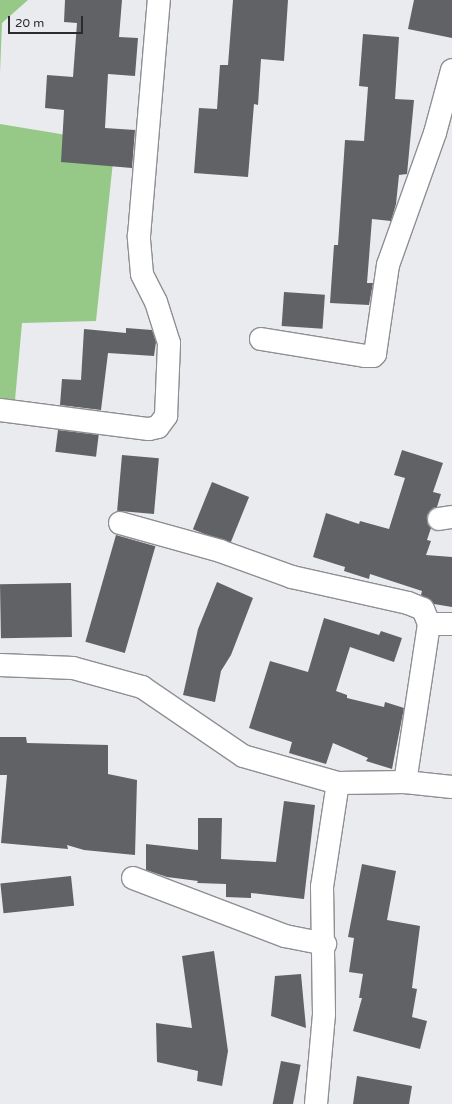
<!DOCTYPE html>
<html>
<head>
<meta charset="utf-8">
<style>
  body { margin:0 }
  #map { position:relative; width:452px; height:1104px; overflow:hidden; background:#eaebef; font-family:"Varela Round",sans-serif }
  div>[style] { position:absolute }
  .green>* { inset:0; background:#96c987 }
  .building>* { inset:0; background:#616265; transform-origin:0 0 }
  .roads { filter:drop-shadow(1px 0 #8f8f93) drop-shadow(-1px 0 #8f8f93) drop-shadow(0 1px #8f8f93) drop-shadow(0 -1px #8f8f93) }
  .street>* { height:22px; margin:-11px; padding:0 11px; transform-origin:11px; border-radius:11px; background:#fff }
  span { translate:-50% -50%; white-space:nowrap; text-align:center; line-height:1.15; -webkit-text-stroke:4px #eaebef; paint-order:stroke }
  .scale { position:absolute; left:8px; top:16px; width:75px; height:18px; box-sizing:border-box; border:2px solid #2b2b2d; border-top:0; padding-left:5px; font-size:12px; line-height:14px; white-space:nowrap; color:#2b2b2d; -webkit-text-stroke:3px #eaebef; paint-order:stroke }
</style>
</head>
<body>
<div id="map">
  <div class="green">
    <i style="clip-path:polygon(0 0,28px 0,2px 23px,0 73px)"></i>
    <i style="clip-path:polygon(0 124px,115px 143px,96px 321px,22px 323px,15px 400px,0 399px)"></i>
  </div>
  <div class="building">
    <i style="clip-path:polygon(65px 0,122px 0,119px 37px,138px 38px,135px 76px,108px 74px,105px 128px,135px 130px,132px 168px,61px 162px,64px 110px,45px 108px,47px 75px,73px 77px,77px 23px,64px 22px)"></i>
    <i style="clip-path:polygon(233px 0,288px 0,284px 61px,261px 59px,258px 105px,254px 104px,248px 177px,194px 173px,199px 108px,217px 109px,220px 65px,228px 65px)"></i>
    <i style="clip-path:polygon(414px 0,452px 0,452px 38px,408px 29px)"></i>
    <i style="clip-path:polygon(363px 34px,399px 37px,395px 99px,414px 100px,407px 174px,399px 175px,396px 204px,391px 221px,372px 219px,367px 283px,373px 283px,369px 305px,330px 303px,334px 245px,338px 245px,345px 140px,364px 141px,368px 87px,359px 86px)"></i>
    <i style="left:284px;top:292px;width:41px;height:34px;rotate:4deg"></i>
    <i style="clip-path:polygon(126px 328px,152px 330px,156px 342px,154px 356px,108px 353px,101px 410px,60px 405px,62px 379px,81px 380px,84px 329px,126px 333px)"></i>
    <i style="left:58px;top:430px;width:41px;height:22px;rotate:7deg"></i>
    <i style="clip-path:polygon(402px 450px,443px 463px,433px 492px,441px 494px,437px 507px,427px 515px,427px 521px,431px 528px,427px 540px,431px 541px,426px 555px,452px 557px,452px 607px,434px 604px,421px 595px,422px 591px,370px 574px,369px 579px,344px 571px,345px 567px,313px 557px,326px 513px,359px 524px,360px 521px,389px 529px,405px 478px,394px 475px)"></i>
    <i style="left:122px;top:455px;width:37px;height:56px;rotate:5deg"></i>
    <i style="left:212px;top:482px;width:40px;height:51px;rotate:22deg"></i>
    <i style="left:116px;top:535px;width:41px;height:111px;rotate:16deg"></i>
    <i style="clip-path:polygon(217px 582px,253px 598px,231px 655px,221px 671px,215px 702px,183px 695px,198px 629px)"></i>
    <i style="left:71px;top:583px;width:54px;height:71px;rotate:89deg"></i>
    <i style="clip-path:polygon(324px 618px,379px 635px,381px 631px,402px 638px,394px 662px,350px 647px,336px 691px,347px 695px,347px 698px,384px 707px,385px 702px,404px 708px,392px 769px,366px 761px,368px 758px,333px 743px,326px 764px,289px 753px,292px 742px,249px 728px,270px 661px,308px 672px)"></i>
    <i style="clip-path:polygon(0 737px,26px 737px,27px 743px,108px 745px,108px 774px,137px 780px,135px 855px,84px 850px,67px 845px,68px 849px,1px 843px,7px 775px,0 775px)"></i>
    <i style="clip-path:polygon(284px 801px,315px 805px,304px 899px,251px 893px,251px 898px,226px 897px,226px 884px,197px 883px,198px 881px,167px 877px,146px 870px,146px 844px,198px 850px,198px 818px,222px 818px,221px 859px,276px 862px)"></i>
    <i style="clip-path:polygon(362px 864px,396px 871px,387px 920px,420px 926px,412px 988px,417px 989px,412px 1017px,427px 1021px,420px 1049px,353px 1031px,362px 998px,359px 998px,363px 974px,349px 972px,354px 938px,348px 937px)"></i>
    <i style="left:71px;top:876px;width:30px;height:71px;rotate:84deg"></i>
    <i style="clip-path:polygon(214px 951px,228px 1051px,222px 1086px,197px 1081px,198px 1071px,157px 1062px,156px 1023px,192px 1028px,182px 956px)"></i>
    <i style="clip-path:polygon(301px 974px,306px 1028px,271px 1016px,275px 976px)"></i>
    <i style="left:281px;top:1061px;width:20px;height:44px;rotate:11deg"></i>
    <i style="clip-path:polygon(357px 1076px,412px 1086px,409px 1104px,353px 1104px)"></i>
  </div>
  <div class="roads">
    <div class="street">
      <i style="left:261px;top:339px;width:105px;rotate:9.3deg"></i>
      <i style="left:365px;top:356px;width:8px"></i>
      <i style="left:373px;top:356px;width:3px;rotate:-45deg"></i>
      <i style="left:375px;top:354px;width:90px;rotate:-81.7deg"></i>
      <i style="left:388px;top:265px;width:140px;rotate:-70.4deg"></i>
      <i style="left:435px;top:133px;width:65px;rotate:-74.9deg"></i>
      <i style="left:0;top:410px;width:150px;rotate:7.3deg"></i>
      <i style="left:149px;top:429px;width:9px;rotate:-13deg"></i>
      <i style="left:158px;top:427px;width:14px;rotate:-54deg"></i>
      <i style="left:166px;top:416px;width:73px;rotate:-87.6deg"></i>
      <i style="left:169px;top:343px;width:43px;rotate:-107.6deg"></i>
      <i style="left:156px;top:302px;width:31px;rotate:-117deg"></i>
      <i style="left:142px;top:274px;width:38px;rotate:-95deg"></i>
      <i style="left:139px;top:236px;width:237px;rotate:-85.2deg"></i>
      <i style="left:439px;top:519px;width:13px;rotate:-9deg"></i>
      <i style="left:120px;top:523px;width:104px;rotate:15.6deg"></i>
      <i style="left:220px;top:551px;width:77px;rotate:19.9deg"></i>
      <i style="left:292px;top:577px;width:119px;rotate:12.6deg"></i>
      <i style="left:408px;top:603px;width:16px;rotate:22deg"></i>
      <i style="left:423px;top:609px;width:16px;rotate:68deg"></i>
      <i style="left:429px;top:624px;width:160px;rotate:98.6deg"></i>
      <i style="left:429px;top:624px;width:23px"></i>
      <i style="left:0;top:665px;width:73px;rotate:2.4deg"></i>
      <i style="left:73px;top:668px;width:72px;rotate:15.4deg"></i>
      <i style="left:142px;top:687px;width:122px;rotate:34.3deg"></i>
      <i style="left:243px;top:756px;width:99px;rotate:15.9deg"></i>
      <i style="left:338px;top:783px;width:67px;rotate:-0.9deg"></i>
      <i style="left:405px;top:782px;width:47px;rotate:6.1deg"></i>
      <i style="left:133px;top:878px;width:163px;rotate:20.9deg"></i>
      <i style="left:285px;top:936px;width:41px;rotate:11.3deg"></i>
      <i style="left:316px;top:1104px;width:90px;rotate:-84.9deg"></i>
      <i style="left:324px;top:1014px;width:127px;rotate:-90.9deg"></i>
      <i style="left:322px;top:887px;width:105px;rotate:-81.3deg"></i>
    </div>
  </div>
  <div class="scale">20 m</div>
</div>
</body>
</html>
